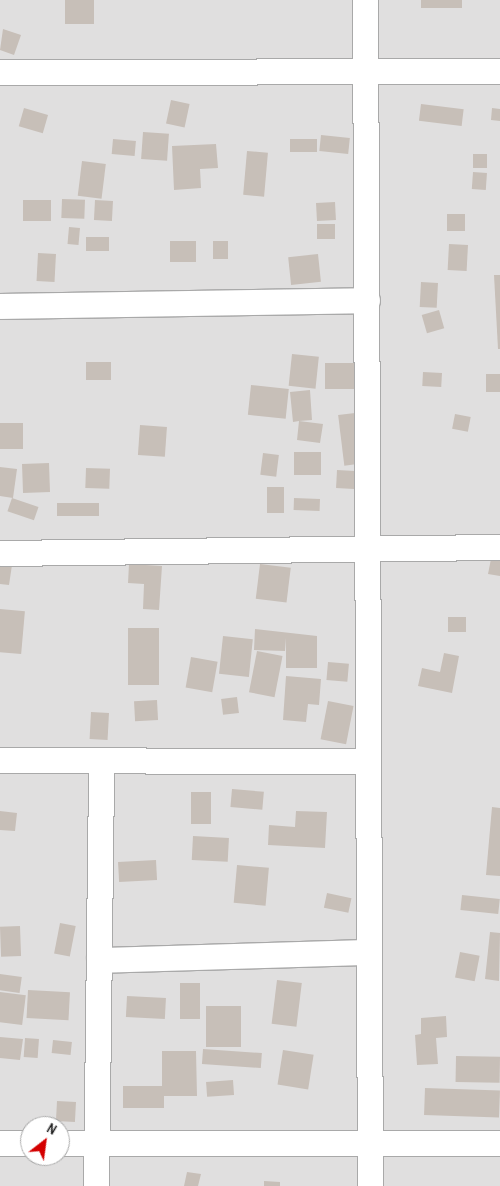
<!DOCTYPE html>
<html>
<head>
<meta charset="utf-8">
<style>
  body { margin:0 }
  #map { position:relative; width:500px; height:1186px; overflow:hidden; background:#f2efe9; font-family:"Archivo Narrow",sans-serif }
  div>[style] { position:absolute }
  .residential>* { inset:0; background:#e0dfdf }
  .building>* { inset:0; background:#c7bfb8; transform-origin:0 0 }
  .roads { filter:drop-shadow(1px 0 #a9a9a9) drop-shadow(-1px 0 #a9a9a9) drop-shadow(0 1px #a9a9a9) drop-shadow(0 -1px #a9a9a9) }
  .minor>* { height:25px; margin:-12.5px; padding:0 12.5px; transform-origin:12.5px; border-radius:12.5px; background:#fff }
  span { translate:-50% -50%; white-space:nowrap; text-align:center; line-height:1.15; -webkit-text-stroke:4.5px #fff; paint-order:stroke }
  .north { position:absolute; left:20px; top:1116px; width:50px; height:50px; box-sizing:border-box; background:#fff; border:1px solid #a7a7a7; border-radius:50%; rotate:30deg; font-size:14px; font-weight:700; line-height:20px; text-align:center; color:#222 }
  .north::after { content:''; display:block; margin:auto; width:18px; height:22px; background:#d40000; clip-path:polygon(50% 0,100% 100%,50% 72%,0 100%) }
</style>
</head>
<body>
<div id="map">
  <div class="residential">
    <i style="clip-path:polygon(evenodd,0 0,500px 0,500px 1186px,0 1186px,0 0,30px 1126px,60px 1126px,60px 1156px,30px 1156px,30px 1126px)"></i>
  </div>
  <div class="building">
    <i style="left:65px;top:0;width:29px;height:24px"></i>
    <i style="left:421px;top:0;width:41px;height:8px"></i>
    <i style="clip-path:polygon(3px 29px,21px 35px,14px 55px,0 50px)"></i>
    <i style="left:171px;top:100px;width:19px;height:24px;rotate:12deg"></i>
    <i style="left:421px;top:104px;width:43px;height:17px;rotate:7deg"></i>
    <i style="left:24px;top:108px;width:25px;height:19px;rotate:16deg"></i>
    <i style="clip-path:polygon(492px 108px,500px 109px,500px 121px,491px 120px)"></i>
    <i style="left:143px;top:132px;width:26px;height:27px;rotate:4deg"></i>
    <i style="left:321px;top:135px;width:29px;height:16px;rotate:6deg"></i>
    <i style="left:113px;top:139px;width:23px;height:15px;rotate:5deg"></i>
    <i style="left:290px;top:139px;width:27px;height:13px"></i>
    <i style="clip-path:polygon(216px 144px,218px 168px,200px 169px,201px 188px,174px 190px,172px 146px)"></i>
    <i style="left:247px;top:151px;width:21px;height:44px;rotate:5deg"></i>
    <i style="left:473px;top:154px;width:14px;height:14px"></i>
    <i style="left:82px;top:161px;width:24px;height:35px;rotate:7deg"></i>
    <i style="left:473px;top:172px;width:14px;height:17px;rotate:4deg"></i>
    <i style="left:62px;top:199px;width:23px;height:19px;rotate:2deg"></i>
    <i style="left:23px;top:200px;width:28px;height:21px"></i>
    <i style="left:95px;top:200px;width:18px;height:20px;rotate:3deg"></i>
    <i style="left:335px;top:202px;width:18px;height:19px;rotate:87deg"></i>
    <i style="left:465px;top:214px;width:17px;height:18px;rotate:90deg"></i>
    <i style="left:317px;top:224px;width:18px;height:15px"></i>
    <i style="left:69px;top:227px;width:11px;height:17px;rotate:5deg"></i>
    <i style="left:86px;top:237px;width:23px;height:14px"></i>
    <i style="left:170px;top:241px;width:26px;height:21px"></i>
    <i style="left:213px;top:241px;width:15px;height:18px"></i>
    <i style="left:449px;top:244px;width:19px;height:26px;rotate:3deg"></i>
    <i style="left:38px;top:253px;width:18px;height:28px;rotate:3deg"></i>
    <i style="left:318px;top:254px;width:28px;height:30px;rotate:84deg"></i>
    <i style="clip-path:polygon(494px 275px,500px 275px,500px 349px,498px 349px)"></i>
    <i style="left:421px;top:282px;width:17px;height:25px;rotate:3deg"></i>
    <i style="left:439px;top:310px;width:19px;height:18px;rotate:74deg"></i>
    <i style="left:292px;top:354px;width:27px;height:32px;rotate:6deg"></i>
    <i style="left:86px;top:362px;width:25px;height:18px"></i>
    <i style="left:325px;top:363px;width:32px;height:26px"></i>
    <i style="left:423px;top:372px;width:19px;height:14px;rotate:3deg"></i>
    <i style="left:486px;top:374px;width:14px;height:18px"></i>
    <i style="left:251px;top:385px;width:38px;height:30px;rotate:6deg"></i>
    <i style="clip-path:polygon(310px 390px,312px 420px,299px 421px,323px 424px,320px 443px,297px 440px,299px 421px,293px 422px,290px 392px)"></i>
    <i style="left:355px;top:413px;width:51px;height:17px;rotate:83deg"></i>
    <i style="left:455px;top:414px;width:16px;height:15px;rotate:11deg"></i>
    <i style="left:0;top:423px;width:23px;height:26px"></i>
    <i style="left:140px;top:425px;width:27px;height:30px;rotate:4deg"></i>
    <i style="left:294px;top:452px;width:27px;height:23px"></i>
    <i style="left:263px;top:453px;width:16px;height:22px;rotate:7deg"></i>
    <i style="left:49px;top:463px;width:29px;height:27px;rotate:88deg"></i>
    <i style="clip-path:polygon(0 467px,17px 469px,13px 498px,0 496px)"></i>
    <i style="left:86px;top:468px;width:24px;height:20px;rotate:2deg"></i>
    <i style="left:337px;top:470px;width:18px;height:18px;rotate:3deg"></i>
    <i style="left:267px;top:487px;width:17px;height:26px"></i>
    <i style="left:12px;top:498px;width:28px;height:14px;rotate:19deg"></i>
    <i style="left:294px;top:498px;width:26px;height:12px;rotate:2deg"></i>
    <i style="left:99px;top:503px;width:13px;height:42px;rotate:90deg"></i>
    <i style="clip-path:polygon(492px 554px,500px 555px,500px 576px,488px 574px)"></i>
    <i style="clip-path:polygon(0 563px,12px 565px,9px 585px,0 584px)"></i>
    <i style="clip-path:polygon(129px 564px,162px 566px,159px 610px,143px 609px,144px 584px,128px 583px)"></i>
    <i style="left:260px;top:564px;width:31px;height:35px;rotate:7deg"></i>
    <i style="left:0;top:609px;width:25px;height:43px;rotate:5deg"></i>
    <i style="left:448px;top:617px;width:18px;height:15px"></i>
    <i style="left:128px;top:628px;width:31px;height:57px"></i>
    <i style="clip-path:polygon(255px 629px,317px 636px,317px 668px,286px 668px,286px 638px,285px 651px,254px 650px)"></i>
    <i style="left:223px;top:636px;width:30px;height:38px;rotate:6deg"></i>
    <i style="left:257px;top:651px;width:26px;height:42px;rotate:11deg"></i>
    <i style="clip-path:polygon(444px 653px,459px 656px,452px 693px,418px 686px,422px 668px,440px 672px)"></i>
    <i style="left:191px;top:657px;width:27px;height:31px;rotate:10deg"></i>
    <i style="left:328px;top:662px;width:21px;height:18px;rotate:5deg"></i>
    <i style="clip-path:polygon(286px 676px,321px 679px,319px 705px,308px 704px,306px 722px,283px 720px)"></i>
    <i style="left:237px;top:697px;width:16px;height:16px;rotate:83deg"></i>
    <i style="left:157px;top:700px;width:20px;height:23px;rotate:87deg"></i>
    <i style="left:328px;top:701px;width:26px;height:39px;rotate:11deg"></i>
    <i style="left:91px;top:712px;width:18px;height:27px;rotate:3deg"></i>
    <i style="left:232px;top:789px;width:32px;height:18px;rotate:5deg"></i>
    <i style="left:191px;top:792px;width:20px;height:32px"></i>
    <i style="clip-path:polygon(492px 807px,500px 808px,500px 876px,486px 875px)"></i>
    <i style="clip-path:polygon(0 811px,17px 813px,15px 831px,0 830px)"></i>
    <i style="clip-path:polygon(296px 811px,327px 812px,325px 848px,268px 845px,269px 825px,295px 827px)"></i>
    <i style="left:193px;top:836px;width:36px;height:24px;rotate:3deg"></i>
    <i style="left:156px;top:860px;width:20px;height:38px;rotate:87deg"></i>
    <i style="left:237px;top:865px;width:32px;height:38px;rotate:5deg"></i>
    <i style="left:327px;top:893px;width:25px;height:15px;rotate:12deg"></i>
    <i style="left:462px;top:895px;width:38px;height:15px;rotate:6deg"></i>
    <i style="left:60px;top:923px;width:16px;height:31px;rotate:11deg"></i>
    <i style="left:20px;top:926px;width:30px;height:20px;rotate:88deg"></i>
    <i style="clip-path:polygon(490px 932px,500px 933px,499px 981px,485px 979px)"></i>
    <i style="left:460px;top:952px;width:20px;height:26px;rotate:11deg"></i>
    <i style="left:0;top:974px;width:22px;height:16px;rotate:8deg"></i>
    <i style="left:277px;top:980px;width:25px;height:44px;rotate:7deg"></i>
    <i style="left:180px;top:983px;width:20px;height:36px"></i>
    <i style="left:28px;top:990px;width:42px;height:28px;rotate:3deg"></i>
    <i style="left:0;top:992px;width:26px;height:30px;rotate:7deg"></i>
    <i style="left:127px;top:996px;width:39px;height:21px;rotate:3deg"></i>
    <i style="left:206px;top:1006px;width:35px;height:41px"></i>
    <i style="clip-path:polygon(446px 1016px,447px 1037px,436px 1038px,438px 1064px,417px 1065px,415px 1035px,421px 1034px,421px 1018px)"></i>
    <i style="clip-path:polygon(0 1037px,23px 1039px,20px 1060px,0 1058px)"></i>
    <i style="left:25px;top:1038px;width:14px;height:19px;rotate:4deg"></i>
    <i style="left:53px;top:1040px;width:19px;height:13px;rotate:6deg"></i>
    <i style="left:203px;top:1049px;width:59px;height:15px;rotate:4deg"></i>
    <i style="left:283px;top:1050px;width:31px;height:35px;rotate:9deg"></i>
    <i style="clip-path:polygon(162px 1051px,196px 1051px,197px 1096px,164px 1096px,164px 1108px,123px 1108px,123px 1086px,162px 1086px)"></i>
    <i style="left:456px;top:1056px;width:44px;height:26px;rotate:1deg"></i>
    <i style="left:233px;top:1080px;width:15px;height:27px;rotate:86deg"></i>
    <i style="left:425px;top:1088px;width:75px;height:27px;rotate:2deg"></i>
    <i style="left:57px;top:1101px;width:19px;height:20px;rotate:3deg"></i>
    <i style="clip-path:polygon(187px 1172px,201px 1174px,198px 1186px,184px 1186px)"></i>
    <i style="clip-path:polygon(264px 1181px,280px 1182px,280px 1186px,264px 1186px)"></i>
  </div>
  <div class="roads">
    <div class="minor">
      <i style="left:365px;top:0;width:1186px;rotate:89.76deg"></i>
      <i style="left:0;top:72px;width:500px;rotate:-0.11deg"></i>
      <i style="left:0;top:306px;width:367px;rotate:-0.9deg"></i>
      <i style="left:0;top:553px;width:500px;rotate:-0.69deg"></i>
      <i style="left:0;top:760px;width:368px;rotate:0.2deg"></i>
      <i style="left:99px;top:960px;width:270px;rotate:-1.7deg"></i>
      <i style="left:0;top:1143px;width:30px"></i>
      <i style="left:60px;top:1143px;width:440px"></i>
      <i style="left:96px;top:1186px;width:426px;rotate:-89.3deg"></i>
    </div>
  </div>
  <div class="north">N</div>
</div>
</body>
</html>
